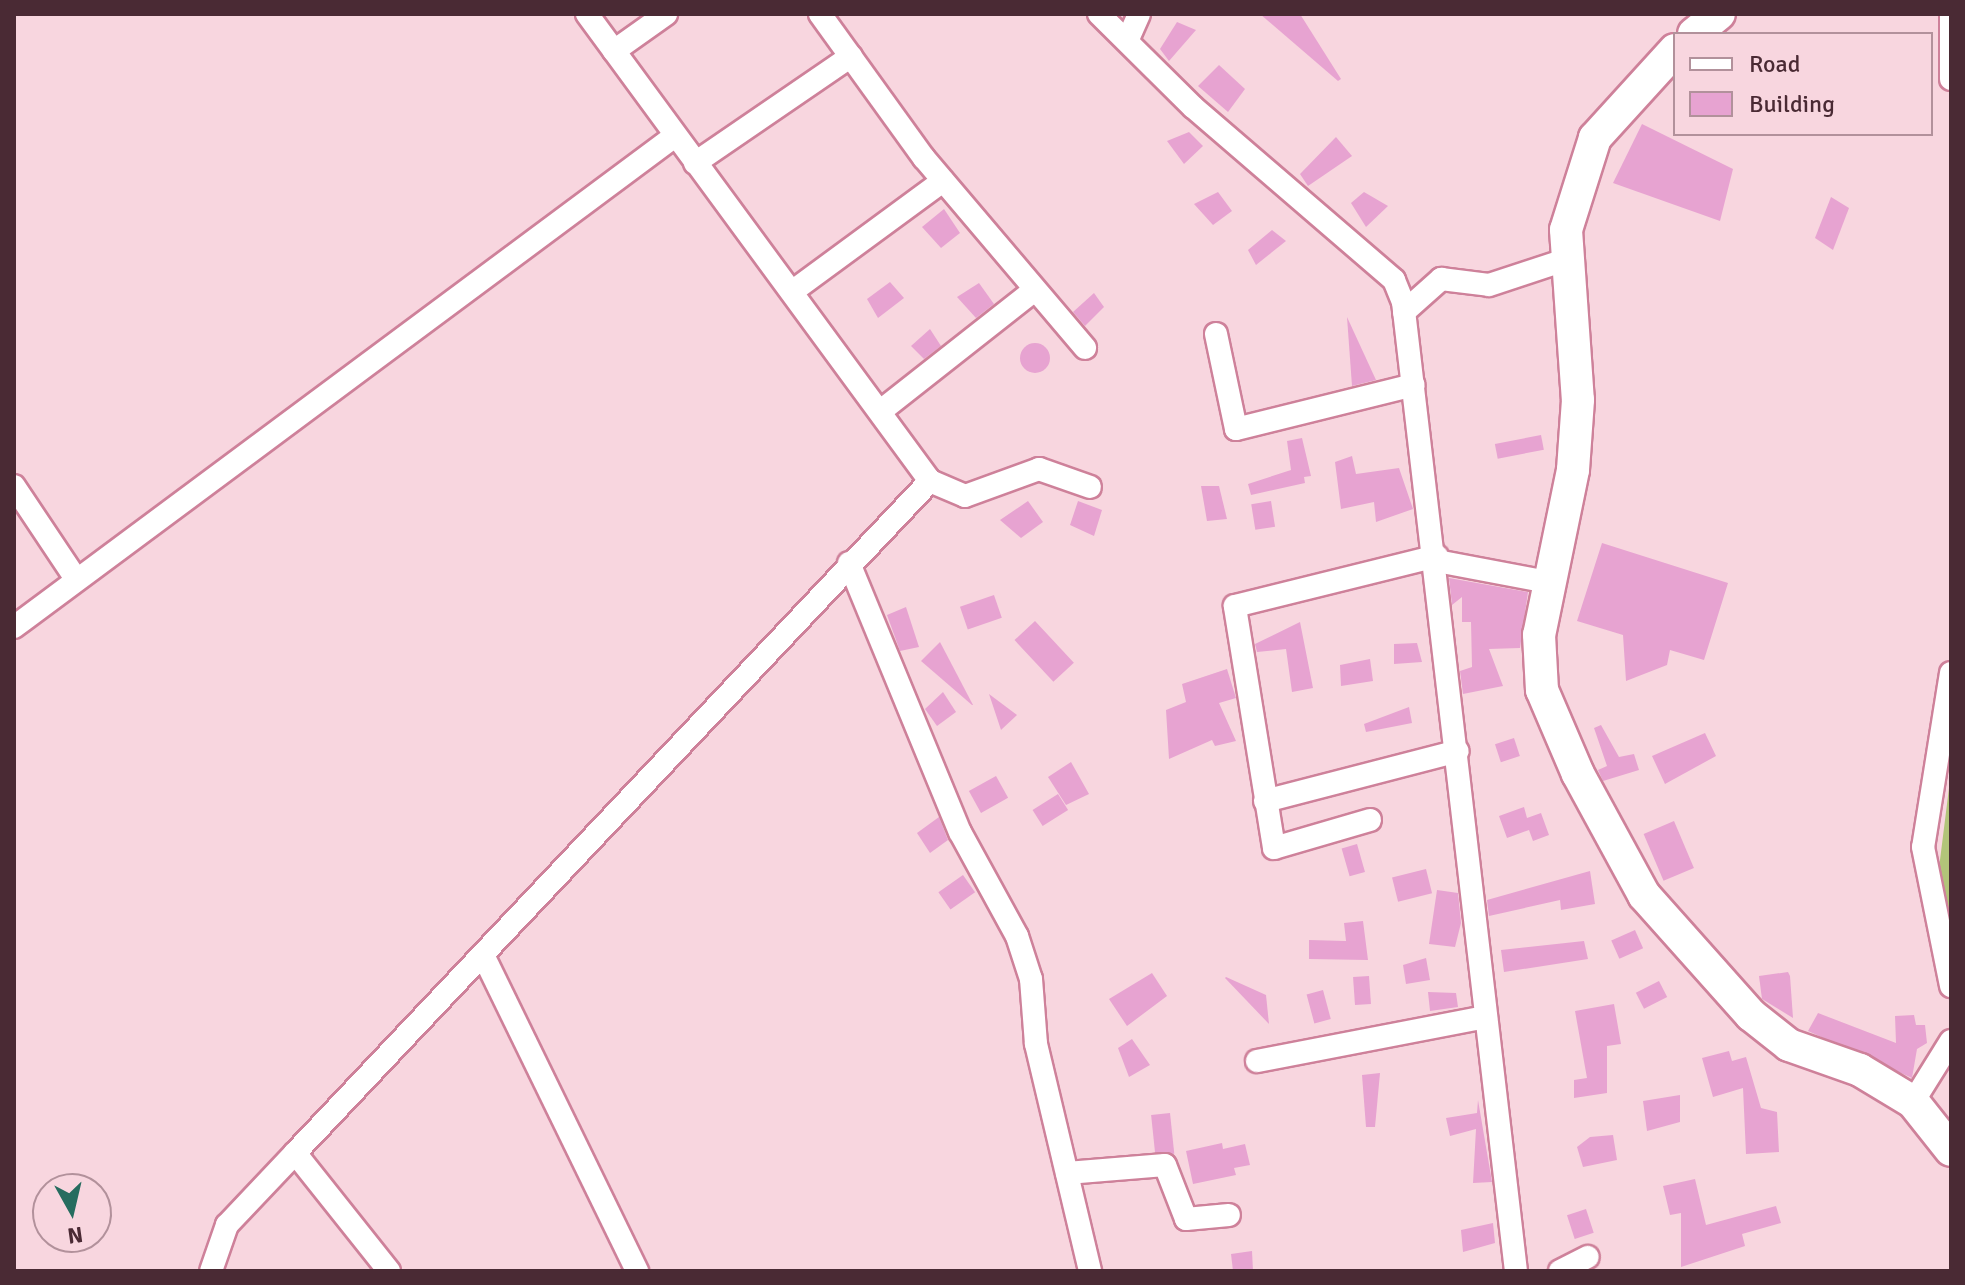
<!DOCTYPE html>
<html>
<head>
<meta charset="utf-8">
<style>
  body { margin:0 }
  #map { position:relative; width:1965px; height:1285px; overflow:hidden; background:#f8d6df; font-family:Signika,sans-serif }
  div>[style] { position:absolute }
  .green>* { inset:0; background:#b2c479 }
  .building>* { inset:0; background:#e7a3d1; transform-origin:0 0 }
  .round { border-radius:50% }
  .roads { filter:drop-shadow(2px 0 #ce819a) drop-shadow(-2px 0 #ce819a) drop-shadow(0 2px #ce819a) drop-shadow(0 -2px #ce819a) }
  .street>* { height:22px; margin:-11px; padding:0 11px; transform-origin:11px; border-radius:11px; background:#fff }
  .secondary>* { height:32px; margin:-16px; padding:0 16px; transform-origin:16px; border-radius:16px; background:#fff }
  span { translate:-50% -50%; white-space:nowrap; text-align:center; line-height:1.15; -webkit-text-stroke:7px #f8d6df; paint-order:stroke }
  .frame { position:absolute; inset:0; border:16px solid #4a2a34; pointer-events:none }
  .legend { position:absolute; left:1673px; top:32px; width:260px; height:104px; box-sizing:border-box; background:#f8d6df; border:2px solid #b2919b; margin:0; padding:10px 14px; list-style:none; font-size:24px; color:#4a2a34 }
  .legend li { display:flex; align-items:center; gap:16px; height:40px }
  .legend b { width:40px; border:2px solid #b2919b }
  .north { position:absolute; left:32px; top:1173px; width:80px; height:80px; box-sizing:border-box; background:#f8d6df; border:2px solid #b2919b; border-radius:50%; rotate:172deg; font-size:22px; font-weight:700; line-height:32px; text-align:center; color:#4a2a34 }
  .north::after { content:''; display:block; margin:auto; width:28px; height:36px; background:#266c5f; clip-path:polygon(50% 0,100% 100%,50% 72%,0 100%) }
</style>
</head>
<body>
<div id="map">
  <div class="green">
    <i style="clip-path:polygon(1951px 772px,1951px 935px,1937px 884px)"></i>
  </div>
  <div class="building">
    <i style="clip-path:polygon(1260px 14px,1300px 14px,1341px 79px,1338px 81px)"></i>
    <i style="clip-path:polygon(1177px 22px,1196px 30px,1169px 61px,1160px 49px)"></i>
    <i style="clip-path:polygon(1219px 65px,1245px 89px,1228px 112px,1198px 86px)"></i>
    <i style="clip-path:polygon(1642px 124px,1733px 169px,1720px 221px,1613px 183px)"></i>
    <i style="clip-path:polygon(1189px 132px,1203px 146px,1184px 164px,1167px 141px)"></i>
    <i style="clip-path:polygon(1336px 137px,1352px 156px,1308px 186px,1300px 174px)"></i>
    <i style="clip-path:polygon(1218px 192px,1232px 211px,1213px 225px,1194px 204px)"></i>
    <i style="clip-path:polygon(1364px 192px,1388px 206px,1366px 227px,1351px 203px)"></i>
    <i style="clip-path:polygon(1831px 197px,1849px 208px,1833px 250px,1815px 238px)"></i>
    <i style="clip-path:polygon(944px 209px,960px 233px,941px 248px,922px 227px)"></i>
    <i style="clip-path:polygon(1272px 230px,1286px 241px,1256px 265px,1248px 250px)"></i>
    <i style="clip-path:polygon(890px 282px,904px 298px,878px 318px,867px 299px)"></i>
    <i style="clip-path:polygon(979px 283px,994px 304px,976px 318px,957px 297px)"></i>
    <i style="clip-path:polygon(1094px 293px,1104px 307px,1085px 326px,1073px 312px)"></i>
    <i style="clip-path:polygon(1347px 317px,1376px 380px,1352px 386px)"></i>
    <i style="clip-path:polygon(930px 329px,941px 346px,924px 359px,911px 346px)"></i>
    <i class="round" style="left:1020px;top:343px;width:30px;height:30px"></i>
    <i style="left:1541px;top:435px;width:15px;height:47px;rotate:79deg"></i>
    <i style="clip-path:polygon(1302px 438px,1311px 476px,1304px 477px,1305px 483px,1251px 495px,1248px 484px,1291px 470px,1287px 441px)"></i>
    <i style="clip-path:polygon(1352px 456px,1356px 474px,1399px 468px,1413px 509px,1376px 522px,1374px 502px,1341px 509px,1335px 462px)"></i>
    <i style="clip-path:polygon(1201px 486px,1219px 486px,1227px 519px,1207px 521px)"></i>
    <i style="clip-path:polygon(1028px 501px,1043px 522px,1021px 538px,1000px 520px)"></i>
    <i style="clip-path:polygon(1078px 501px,1102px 510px,1094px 536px,1070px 525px)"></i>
    <i style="left:1271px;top:501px;width:26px;height:20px;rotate:81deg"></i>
    <i style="clip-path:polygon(1602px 543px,1728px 583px,1704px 660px,1670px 650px,1667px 665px,1626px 681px,1623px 635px,1577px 621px)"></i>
    <i style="clip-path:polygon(1449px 578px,1528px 592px,1520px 648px,1489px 649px,1503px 686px,1463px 694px,1460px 671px,1472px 667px,1471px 622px,1462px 622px,1462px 597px,1452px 605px)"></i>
    <i style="left:994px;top:595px;width:24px;height:36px;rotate:71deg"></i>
    <i style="clip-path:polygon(906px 607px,919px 647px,900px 651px,887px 615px)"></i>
    <i style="left:1035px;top:621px;width:57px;height:28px;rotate:47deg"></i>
    <i style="clip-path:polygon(1300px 622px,1313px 688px,1292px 692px,1286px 649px,1257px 652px,1255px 644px)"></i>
    <i style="clip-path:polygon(940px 642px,973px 705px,972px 705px,921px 661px)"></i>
    <i style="clip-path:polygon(1417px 643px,1422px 662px,1394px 664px,1394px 644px)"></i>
    <i style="clip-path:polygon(1370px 659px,1373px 681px,1341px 686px,1340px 665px)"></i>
    <i style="clip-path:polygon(1227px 669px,1236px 698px,1219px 703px,1236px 741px,1215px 746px,1212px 740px,1169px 759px,1166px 710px,1186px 702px,1182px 684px)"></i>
    <i style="clip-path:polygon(943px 692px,956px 712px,937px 726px,925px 709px)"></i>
    <i style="clip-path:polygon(989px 694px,1017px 715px,1001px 730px)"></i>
    <i style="clip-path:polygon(1409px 707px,1412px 723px,1366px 732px,1364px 724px)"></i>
    <i style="clip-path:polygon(1601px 725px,1619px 757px,1634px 754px,1639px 770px,1603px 781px,1598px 770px,1607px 766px,1594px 728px)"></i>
    <i style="clip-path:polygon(1705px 733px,1716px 756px,1665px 784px,1652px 756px)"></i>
    <i style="left:1514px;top:738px;width:19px;height:20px;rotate:72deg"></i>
    <i style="clip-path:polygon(1071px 762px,1089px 794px,1066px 805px,1048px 777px)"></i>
    <i style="left:996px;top:776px;width:25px;height:31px;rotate:61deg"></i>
    <i style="left:1058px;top:794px;width:19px;height:30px;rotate:58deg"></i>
    <i style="clip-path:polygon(1524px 807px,1527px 818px,1541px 813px,1549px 835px,1533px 841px,1529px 830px,1507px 838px,1499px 816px)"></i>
    <i style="clip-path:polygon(939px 817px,948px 840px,930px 853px,917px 833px)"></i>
    <i style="left:1674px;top:821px;width:51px;height:33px;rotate:67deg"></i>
    <i style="left:1357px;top:844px;width:29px;height:16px;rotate:74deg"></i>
    <i style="left:1426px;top:869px;width:25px;height:35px;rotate:76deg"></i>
    <i style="clip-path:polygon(1590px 871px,1595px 904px,1561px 910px,1560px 900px,1489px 916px,1487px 900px)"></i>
    <i style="left:963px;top:875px;width:21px;height:30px;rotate:55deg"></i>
    <i style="clip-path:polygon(1437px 890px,1458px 893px,1461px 923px,1455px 947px,1429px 944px)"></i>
    <i style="clip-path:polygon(1363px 921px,1368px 960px,1309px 959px,1309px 940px,1346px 941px,1344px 923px)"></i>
    <i style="left:1635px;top:930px;width:20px;height:26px;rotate:66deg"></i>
    <i style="clip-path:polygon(1584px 941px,1588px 959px,1504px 972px,1501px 950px)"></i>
    <i style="clip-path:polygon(1426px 958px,1430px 980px,1406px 984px,1403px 965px)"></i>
    <i style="clip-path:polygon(1788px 972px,1790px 976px,1793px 1018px,1762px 999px,1759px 976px)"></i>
    <i style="clip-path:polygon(1152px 973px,1167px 996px,1127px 1026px,1109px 999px)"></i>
    <i style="left:1369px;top:976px;width:28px;height:16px;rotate:86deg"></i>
    <i style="clip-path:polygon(1226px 977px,1266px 995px,1269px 1024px,1225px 978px)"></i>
    <i style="left:1659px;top:981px;width:18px;height:26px;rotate:63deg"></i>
    <i style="left:1323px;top:990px;width:30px;height:17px;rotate:75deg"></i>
    <i style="clip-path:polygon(1428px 992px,1456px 993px,1458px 1007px,1430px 1011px)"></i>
    <i style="clip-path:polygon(1614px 1004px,1621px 1044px,1607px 1046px,1607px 1093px,1574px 1098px,1574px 1080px,1587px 1078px,1575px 1011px)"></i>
    <i style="clip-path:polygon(1818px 1013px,1896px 1043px,1895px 1016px,1914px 1015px,1916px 1025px,1925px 1025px,1927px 1043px,1917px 1049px,1912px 1078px,1808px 1031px)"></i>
    <i style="clip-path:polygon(1132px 1039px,1150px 1065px,1129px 1077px,1118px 1048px)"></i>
    <i style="clip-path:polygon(1729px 1051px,1732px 1061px,1746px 1057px,1761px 1108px,1777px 1112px,1779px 1152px,1746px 1154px,1743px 1088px,1713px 1097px,1702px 1058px)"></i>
    <i style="clip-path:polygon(1380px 1073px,1375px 1127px,1366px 1127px,1362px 1075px)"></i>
    <i style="clip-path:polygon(1680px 1095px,1680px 1122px,1647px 1131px,1643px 1101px)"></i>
    <i style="clip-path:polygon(1478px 1100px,1492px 1182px,1473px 1183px,1476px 1129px,1450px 1136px,1446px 1118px,1477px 1113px)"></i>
    <i style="left:1170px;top:1113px;width:41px;height:19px;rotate:84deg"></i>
    <i style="clip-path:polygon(1613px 1135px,1617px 1160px,1583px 1167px,1577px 1147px,1590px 1137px)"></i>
    <i style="clip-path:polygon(1222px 1143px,1223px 1149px,1245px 1144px,1250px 1165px,1234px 1168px,1236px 1175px,1193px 1184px,1186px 1151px)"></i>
    <i style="clip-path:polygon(1695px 1179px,1706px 1225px,1776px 1206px,1781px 1223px,1742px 1234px,1745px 1246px,1681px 1267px,1681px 1213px,1670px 1215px,1663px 1186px)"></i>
    <i style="left:1586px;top:1209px;width:25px;height:20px;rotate:72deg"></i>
    <i style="clip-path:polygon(1493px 1223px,1495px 1243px,1463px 1252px,1461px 1230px)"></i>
    <i style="clip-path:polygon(1252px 1251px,1253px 1271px,1233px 1271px,1231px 1254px)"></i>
  </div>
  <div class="roads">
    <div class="street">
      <i style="left:587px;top:14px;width:579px;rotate:53.7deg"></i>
      <i style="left:930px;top:481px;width:38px;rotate:23deg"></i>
      <i style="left:965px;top:496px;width:79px;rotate:-20deg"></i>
      <i style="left:1039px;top:469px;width:54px;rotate:19.4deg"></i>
      <i style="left:820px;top:14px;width:178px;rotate:54.2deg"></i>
      <i style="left:924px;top:158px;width:249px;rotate:49.7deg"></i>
      <i style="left:1099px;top:14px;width:132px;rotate:44.7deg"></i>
      <i style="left:1193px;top:107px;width:265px;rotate:40.7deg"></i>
      <i style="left:1394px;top:280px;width:24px;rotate:68deg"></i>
      <i style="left:1403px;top:302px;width:976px;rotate:83.35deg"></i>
      <i style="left:1951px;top:14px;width:65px;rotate:90deg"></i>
      <i style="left:1128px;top:39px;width:27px;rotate:-66deg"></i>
      <i style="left:614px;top:51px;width:64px;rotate:-35.4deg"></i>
      <i style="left:695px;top:163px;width:189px;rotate:-34.4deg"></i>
      <i style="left:793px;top:291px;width:186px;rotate:-36.3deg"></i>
      <i style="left:1404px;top:312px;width:50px;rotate:-41.7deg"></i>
      <i style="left:1441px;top:279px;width:48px;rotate:7.1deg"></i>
      <i style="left:1489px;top:285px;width:83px;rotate:-18.2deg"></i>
      <i style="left:1216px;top:334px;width:97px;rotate:78.1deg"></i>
      <i style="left:1236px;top:429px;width:183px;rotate:-13.9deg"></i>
      <i style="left:882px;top:410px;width:192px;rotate:-38.2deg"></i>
      <i style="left:14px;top:486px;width:112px;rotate:56.3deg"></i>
      <i style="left:1437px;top:561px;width:118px;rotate:10.7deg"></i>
      <i style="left:849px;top:563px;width:291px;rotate:67.6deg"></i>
      <i style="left:960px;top:832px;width:119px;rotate:61.3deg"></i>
      <i style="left:1017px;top:936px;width:45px;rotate:72deg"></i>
      <i style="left:1031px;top:979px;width:65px;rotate:85.6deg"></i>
      <i style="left:1036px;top:1044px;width:233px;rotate:76.6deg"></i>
      <i style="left:14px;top:627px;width:823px;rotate:-36.61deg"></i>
      <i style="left:1951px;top:673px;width:176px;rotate:99.1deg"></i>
      <i style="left:1923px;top:847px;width:142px;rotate:78.6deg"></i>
      <i style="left:1265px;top:801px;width:199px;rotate:-14.5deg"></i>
      <i style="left:1370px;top:820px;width:100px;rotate:163.7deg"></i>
      <i style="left:1274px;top:848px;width:245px;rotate:-99.2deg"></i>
      <i style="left:1235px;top:606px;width:208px;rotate:-13.9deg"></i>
      <i style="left:483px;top:955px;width:352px;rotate:64deg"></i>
      <i style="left:1257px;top:1061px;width:233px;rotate:-10.9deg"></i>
      <i style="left:1913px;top:1102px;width:72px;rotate:-58.1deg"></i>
      <i style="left:1067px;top:1173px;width:98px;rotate:-4.7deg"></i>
      <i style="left:1165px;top:1165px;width:58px;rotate:68.7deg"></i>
      <i style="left:1186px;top:1219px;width:43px;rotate:-5.3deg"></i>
      <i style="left:211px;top:1271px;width:49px;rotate:-70.8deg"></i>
      <i style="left:227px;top:1225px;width:99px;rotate:-46.6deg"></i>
      <i style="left:389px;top:1271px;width:151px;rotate:-128.5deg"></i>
      <i style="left:295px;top:1153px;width:925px;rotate:-46.62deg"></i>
      <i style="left:1560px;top:1271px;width:31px;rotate:-27deg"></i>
    </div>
    <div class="secondary">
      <i style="left:1694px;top:34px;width:32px;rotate:-39deg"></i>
      <i style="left:1675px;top:50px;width:119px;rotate:132.3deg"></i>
      <i style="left:1595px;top:138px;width:96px;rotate:107.5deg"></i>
      <i style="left:1566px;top:230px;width:170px;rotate:86deg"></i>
      <i style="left:1578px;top:400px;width:70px;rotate:94.1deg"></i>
      <i style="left:1573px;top:470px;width:168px;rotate:101.6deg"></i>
      <i style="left:1539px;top:635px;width:55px;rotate:86.9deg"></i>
      <i style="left:1542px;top:690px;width:91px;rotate:66.8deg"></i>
      <i style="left:1578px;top:774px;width:138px;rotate:61.4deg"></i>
      <i style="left:1644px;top:895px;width:161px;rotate:48.3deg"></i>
      <i style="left:1751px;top:1015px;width:48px;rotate:38.3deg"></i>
      <i style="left:1789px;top:1045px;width:75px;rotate:19.4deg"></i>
      <i style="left:1860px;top:1070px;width:62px;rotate:31.1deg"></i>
      <i style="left:1913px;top:1102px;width:61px;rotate:51.6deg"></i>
    </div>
  </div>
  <div class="frame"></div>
  <ul class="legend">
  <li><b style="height:10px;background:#fff"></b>Road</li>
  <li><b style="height:22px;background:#e7a3d1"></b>Building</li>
  </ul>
  <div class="north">N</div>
</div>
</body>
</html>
